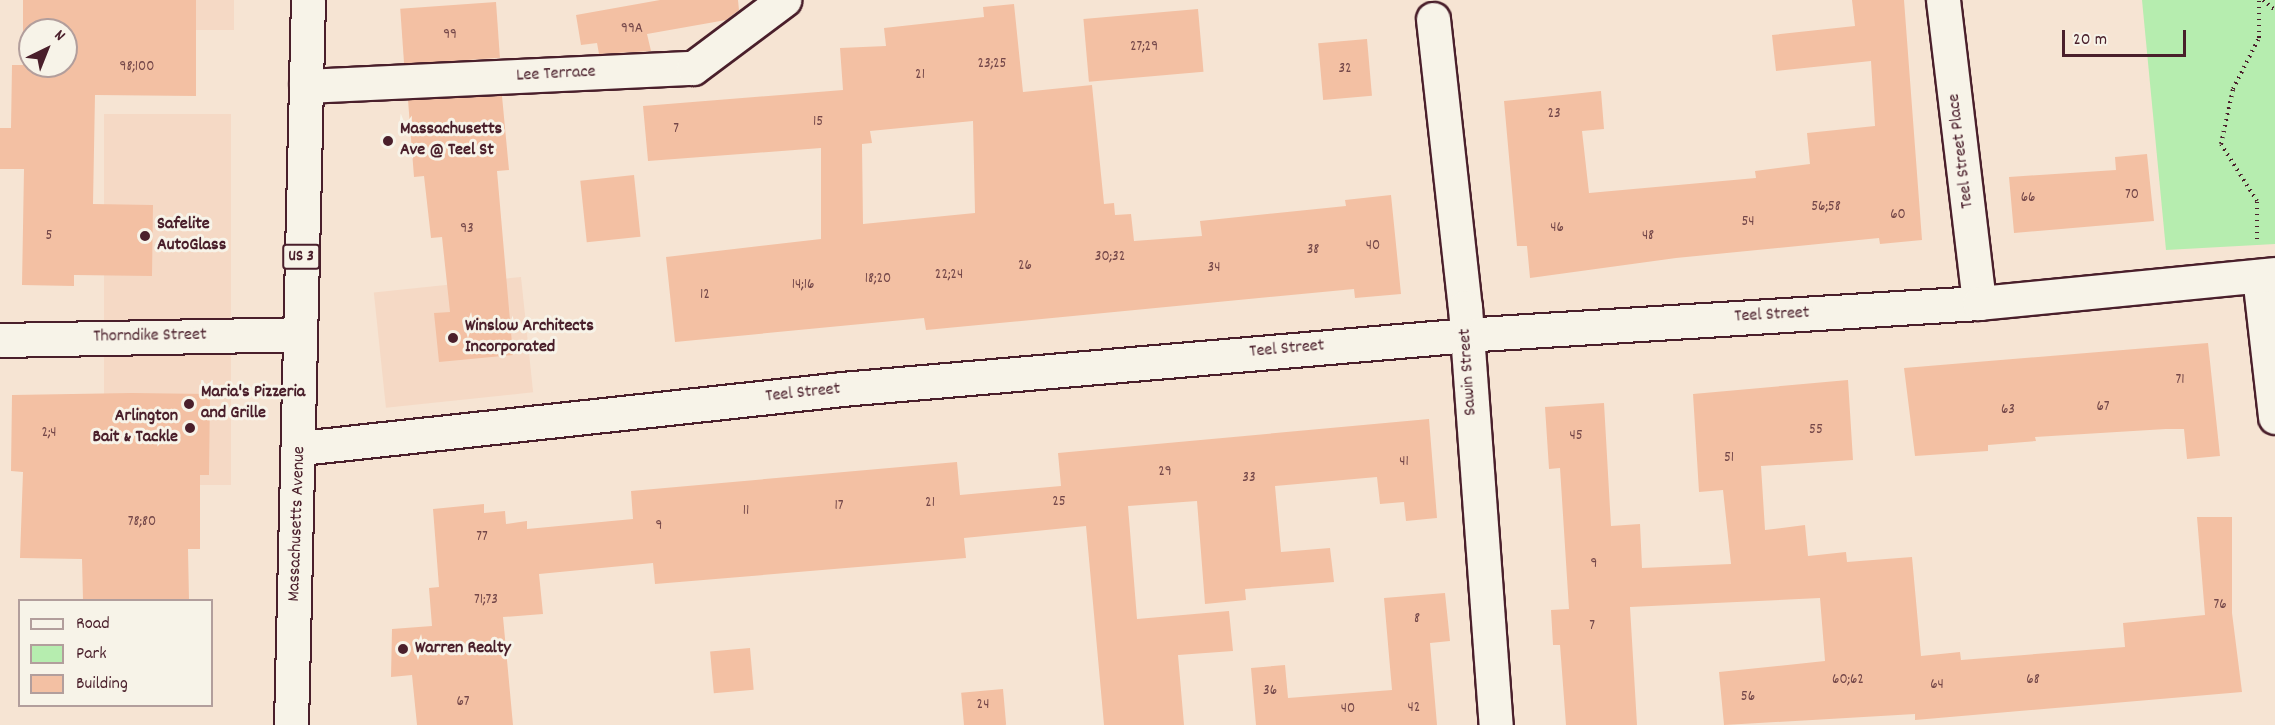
<!DOCTYPE html>
<html>
<head>
<meta charset="utf-8">
<style>
  body { margin:0 }
  #map { position:relative; width:2275px; height:725px; overflow:hidden; background:#f6e4d3; font-family:Dekko,sans-serif }
  div>[style] { position:absolute }
  .built>* { inset:0; background:#f5d9c5; transform-origin:0 0 }
  .green>* { inset:0; background:#b6edaf }
  .building>* { inset:0; background:#f3c0a3; transform-origin:0 0 }
  .path>* { height:4px; margin-top:-2px; transform-origin:0; background:repeating-linear-gradient(90deg,#4a1f2b 0 1.5px,transparent 0 6px) }
  .roads { filter:drop-shadow(2px 0 #4a1f2b) drop-shadow(-2px 0 #4a1f2b) drop-shadow(0 2px #4a1f2b) drop-shadow(0 -2px #4a1f2b) }
  .minor>* { height:33px; margin:-16.5px; padding:0 16.5px; transform-origin:16.5px; border-radius:16.5px; background:#f7f3e8 }
  .highway>* { height:33px; margin:-16.5px; padding:0 16.5px; transform-origin:16.5px; border-radius:16.5px; background:#f7f3e8 }
  .dots>* { width:16px; height:16px; translate:-50% -50%; box-sizing:border-box; border:3px solid #f7f3e8; border-radius:50% }
  span { translate:-50% -50%; white-space:nowrap; text-align:center; line-height:1.15; -webkit-text-stroke:6px #f7f3e8; paint-order:stroke }
  .number-label { font-size:15px; color:#744749 }
  .number-label span { -webkit-text-stroke-width:0 }
  .shield-label span { padding:2px 4px; background:#f7f3e8; border:2px solid; border-radius:4px; -webkit-text-stroke-width:0 }
  .shield-label { font-size:16px; color:#4a1f2b; font-weight:700 }
  .street-label { font-size:18px; color:#4a1f2b }
  .poi-label { font-size:18px; color:#4a1f2b; font-weight:700 }
  .left { translate:0 -50%; text-align:left }
  .right { translate:-100% -50%; text-align:right }
  .legend { position:absolute; left:18px; top:599px; width:195px; height:108px; box-sizing:border-box; background:#f7f3e8; border:2px solid #b29e9c; margin:0; padding:8px 10px; list-style:none; font-size:18px; color:#4a1f2b }
  .legend li { display:flex; align-items:center; gap:12px; height:30px }
  .legend b { width:30px; border:2px solid #b29e9c }
  .north { position:absolute; left:18px; top:18px; width:60px; height:60px; box-sizing:border-box; background:#f7f3e8; border:2px solid #b29e9c; border-radius:50%; rotate:43deg; font-size:16px; font-weight:700; line-height:24px; text-align:center; color:#4a1f2b }
  .north::after { content:''; display:block; margin:auto; width:21px; height:27px; background:#4a1f2b; clip-path:polygon(50% 0,100% 100%,50% 72%,0 100%) }
  .scale { position:absolute; left:2062px; top:30px; width:124px; height:27px; box-sizing:border-box; border:3px solid #4a1f2b; border-top:0; padding-left:8px; font-size:18px; line-height:21px; white-space:nowrap; color:#4a1f2b; -webkit-text-stroke:4px #f7f3e8; paint-order:stroke }
</style>
</head>
<body>
<div id="map">
  <div class="built">
    <i style="left:90px;top:0;width:144px;height:30px"></i>
    <i style="left:104px;top:114px;width:127px;height:371px"></i>
    <i style="left:521px;top:277px;width:116px;height:148px;rotate:84deg"></i>
  </div>
  <div class="green">
    <i style="clip-path:polygon(2142px 0,2275px 0,2275px 244px,2166px 250px)"></i>
  </div>
  <div class="building">
    <i style="clip-path:polygon(evenodd,23px 0,196px 0,196px 96px,95px 95px,93px 204px,153px 205px,152px 276px,74px 275px,74px 286px,22px 285px,24px 169px,0 169px,0 128px,11px 128px,12px 65px,23px 65px,23px 0,30px 30px,66px 30px,66px 66px,30px 66px,30px 30px)"></i>
    <i style="clip-path:polygon(660px 0,738px 0,739px 10px,726px 20px,647px 34px,651px 51px,599px 54px,597px 43px,581px 45px,576px 15px)"></i>
    <i style="clip-path:polygon(1852px 0,1904px 0,1922px 240px,1880px 244px,1879px 238px,1676px 258px,1530px 278px,1527px 246px,1517px 246px,1504px 101px,1601px 91px,1604px 129px,1582px 131px,1589px 193px,1756px 178px,1755px 171px,1810px 164px,1807px 133px,1875px 126px,1871px 61px,1776px 71px,1772px 35px,1855px 26px)"></i>
    <i style="left:496px;top:2px;width:56px;height:96px;rotate:86deg"></i>
    <i style="clip-path:polygon(evenodd,1014px 4px,1023px 92px,1092px 85px,1104px 204px,1114px 203px,1115px 215px,1131px 214px,1134px 241px,1202px 236px,1200px 221px,1346px 206px,1345px 200px,1391px 195px,1401px 294px,1355px 298px,1354px 289px,926px 330px,924px 318px,675px 342px,666px 257px,821px 239px,821px 148px,648px 161px,643px 106px,843px 90px,840px 48px,886px 46px,884px 28px,984px 17px,983px 7px,1014px 4px,973px 121px,975px 213px,863px 224px,862px 144px,872px 143px,870px 131px,973px 121px)"></i>
    <i style="left:1198px;top:9px;width:63px;height:115px;rotate:85deg"></i>
    <i style="left:1367px;top:39px;width:57px;height:49px;rotate:85deg"></i>
    <i style="clip-path:polygon(502px 96px,509px 170px,497px 171px,513px 355px,439px 362px,434px 313px,450px 312px,442px 237px,431px 238px,424px 176px,414px 177px,408px 100px)"></i>
    <i style="clip-path:polygon(2147px 154px,2154px 221px,2014px 233px,2009px 177px,2116px 170px,2115px 157px)"></i>
    <i style="left:634px;top:175px;width:62px;height:54px;rotate:84deg"></i>
    <i style="clip-path:polygon(2208px 343px,2220px 456px,2187px 459px,2184px 429px,2166px 429px,2035px 437px,2036px 441px,1988px 445px,1988px 451px,1915px 456px,1904px 368px)"></i>
    <i style="clip-path:polygon(1848px 380px,1853px 460px,1761px 466px,1765px 530px,1805px 525px,1808px 556px,1846px 552px,1847px 562px,1912px 557px,1921px 656px,1960px 652px,1961px 660px,2125px 647px,2123px 623px,2205px 615px,2197px 517px,2232px 517px,2232px 613px,2242px 692px,1915px 720px,1915px 714px,1724px 725px,1719px 672px,1825px 661px,1820px 598px,1630px 607px,1637px 725px,1566px 725px,1560px 645px,1553px 645px,1551px 610px,1569px 609px,1560px 468px,1549px 469px,1545px 407px,1604px 403px,1611px 526px,1640px 524px,1642px 568px,1731px 564px,1723px 490px,1699px 492px,1693px 394px)"></i>
    <i style="clip-path:polygon(132px 393px,210px 394px,209px 475px,200px 475px,200px 549px,188px 549px,189px 600px,83px 600px,82px 559px,20px 558px,23px 472px,11px 471px,12px 395px)"></i>
    <i style="clip-path:polygon(1429px 419px,1437px 518px,1406px 521px,1404px 502px,1380px 504px,1377px 477px,1275px 486px,1281px 552px,1330px 548px,1334px 582px,1245px 589px,1246px 600px,1205px 604px,1197px 501px,1128px 506px,1137px 619px,1229px 611px,1233px 651px,1178px 655px,1184px 725px,1104px 725px,1086px 526px,964px 538px,966px 558px,655px 584px,653px 563px,539px 574px,543px 614px,503px 617px,513px 725px,417px 725px,412px 675px,391px 677px,392px 629px,432px 626px,429px 588px,439px 587px,433px 509px,484px 504px,484px 513px,505px 511px,506px 524px,527px 521px,527px 529px,633px 519px,631px 491px,957px 462px,960px 495px,1061px 486px,1058px 453px)"></i>
    <i style="clip-path:polygon(1445px 593px,1450px 641px,1430px 643px,1437px 725px,1256px 725px,1251px 668px,1285px 665px,1288px 698px,1392px 690px,1384px 598px)"></i>
    <i style="left:750px;top:648px;width:42px;height:40px;rotate:85deg"></i>
    <i style="left:1003px;top:689px;width:36px;height:42px;rotate:85deg"></i>
  </div>
  <div class="path">
    <i style="left:2263px;top:0;width:16px;rotate:40deg"></i>
    <i style="left:2257px;top:239px;width:38px;rotate:-90deg"></i>
    <i style="left:2257px;top:201px;width:67px;rotate:-122.3deg"></i>
    <i style="left:2221px;top:144px;width:56px;rotate:-77.7deg"></i>
    <i style="left:2233px;top:89px;width:57px;rotate:-63deg"></i>
    <i style="left:2259px;top:38px;width:38px;rotate:-90deg"></i>
  </div>
  <div class="roads">
    <div class="minor">
      <i style="left:1943px;top:0;width:305px;rotate:83.2deg"></i>
      <i style="left:1433px;top:19px;width:290px;rotate:83.7deg"></i>
      <i style="left:1465px;top:307px;width:419px;rotate:85.8deg"></i>
      <i style="left:306px;top:86px;width:387px;rotate:-2.7deg"></i>
      <i style="left:693px;top:68px;width:114px;rotate:-36.8deg"></i>
      <i style="left:2259px;top:276px;width:142px;rotate:83.5deg"></i>
      <i style="left:0;top:340px;width:299px;rotate:-1.1deg"></i>
      <i style="left:301px;top:448px;width:544px;rotate:-6.22deg"></i>
      <i style="left:842px;top:389px;width:639px;rotate:-4.93deg"></i>
      <i style="left:1479px;top:334px;width:501px;rotate:-3.55deg"></i>
      <i style="left:1979px;top:303px;width:297px;rotate:-5.6deg"></i>
    </div>
    <div class="highway">
      <i style="left:291px;top:725px;width:725px;rotate:-88.66deg"></i>
    </div>
  </div>
  <div class="dots">
    <i style="left:388px;top:141px;background:#4a1f2b"></i>
    <i style="left:145px;top:236px;background:#4a1f2b"></i>
    <i style="left:453px;top:338px;background:#4a1f2b"></i>
    <i style="left:189px;top:404px;background:#4a1f2b"></i>
    <i style="left:190px;top:428px;background:#4a1f2b"></i>
    <i style="left:403px;top:649px;background:#4a1f2b"></i>
  </div>
  <div class="number-label">
    <span style="left:632px;top:30px">99A</span>
    <span style="left:450px;top:36px">99</span>
    <span style="left:1144px;top:48px">27;29</span>
    <span style="left:992px;top:65px">23;25</span>
    <span style="left:137px;top:68px">98;100</span>
    <span style="left:1345px;top:70px">32</span>
    <span style="left:920px;top:76px">21</span>
    <span style="left:1554px;top:115px">23</span>
    <span style="left:818px;top:123px">15</span>
    <span style="left:676px;top:130px">7</span>
    <span style="left:2132px;top:196px">70</span>
    <span style="left:2028px;top:199px">66</span>
    <span style="left:1826px;top:208px">56;58</span>
    <span style="left:1898px;top:216px">60</span>
    <span style="left:1748px;top:223px">54</span>
    <span style="left:1557px;top:229px">46</span>
    <span style="left:467px;top:230px">93</span>
    <span style="left:49px;top:237px">5</span>
    <span style="left:1648px;top:237px">48</span>
    <span style="left:1373px;top:247px">40</span>
    <span style="left:1313px;top:251px">38</span>
    <span style="left:1110px;top:258px">30;32</span>
    <span style="left:1025px;top:267px">26</span>
    <span style="left:1214px;top:269px">34</span>
    <span style="left:949px;top:276px">22;24</span>
    <span style="left:878px;top:280px">18;20</span>
    <span style="left:803px;top:286px">14;16</span>
    <span style="left:705px;top:296px">12</span>
    <span style="left:2180px;top:381px">71</span>
    <span style="left:2103px;top:408px">67</span>
    <span style="left:2008px;top:411px">63</span>
    <span style="left:1816px;top:431px">55</span>
    <span style="left:49px;top:434px">2;4</span>
    <span style="left:1576px;top:437px">45</span>
    <span style="left:1729px;top:459px">51</span>
    <span style="left:1404px;top:463px">41</span>
    <span style="left:1165px;top:473px">29</span>
    <span style="left:1249px;top:479px">33</span>
    <span style="left:1059px;top:503px">25</span>
    <span style="left:930px;top:504px">21</span>
    <span style="left:839px;top:507px">17</span>
    <span style="left:746px;top:512px">11</span>
    <span style="left:142px;top:523px">78;80</span>
    <span style="left:659px;top:527px">9</span>
    <span style="left:482px;top:538px">77</span>
    <span style="left:1594px;top:565px">9</span>
    <span style="left:486px;top:601px">71;73</span>
    <span style="left:2220px;top:606px">76</span>
    <span style="left:1417px;top:620px">8</span>
    <span style="left:1592px;top:627px">7</span>
    <span style="left:1848px;top:681px">60;62</span>
    <span style="left:2033px;top:681px">68</span>
    <span style="left:1937px;top:686px">64</span>
    <span style="left:1270px;top:692px">36</span>
    <span style="left:1748px;top:698px">56</span>
    <span style="left:463px;top:703px">67</span>
    <span style="left:983px;top:706px">24</span>
    <span style="left:1414px;top:709px">42</span>
    <span style="left:1348px;top:710px">40</span>
  </div>
  <div class="shield-label">
    <span style="left:301px;top:257px">US 3</span>
  </div>
  <div class="street-label">
    <span style="left:556px;top:75px;rotate:-3deg">Lee Terrace</span>
    <span style="left:1962px;top:151px;rotate:-97deg">Teel Street Place</span>
    <span style="left:1772px;top:316px;rotate:-3deg">Teel Street</span>
    <span style="left:150px;top:337px;rotate:-1deg">Thorndike Street</span>
    <span style="left:1287px;top:350px;rotate:-5deg">Teel Street</span>
    <span style="left:1469px;top:372px;rotate:-94deg">Sawin Street</span>
    <span style="left:803px;top:394px;rotate:-6deg">Teel Street</span>
    <span style="left:298px;top:524px;rotate:-88deg">Massachusetts Avenue</span>
  </div>
  <div class="poi-label">
    <span class="left" style="left:400px;top:141px">Massachusetts<br>Ave @ Teel St</span>
    <span class="left" style="left:157px;top:236px">Safelite<br>AutoGlass</span>
    <span class="left" style="left:465px;top:338px">Winslow Architects<br>Incorporated</span>
    <span class="left" style="left:201px;top:404px">Maria's Pizzeria<br>and Grille</span>
    <span class="right" style="left:178px;top:428px">Arlington<br>Bait &amp; Tackle</span>
    <span class="left" style="left:415px;top:649px">Warren Realty</span>
  </div>
  <ul class="legend">
  <li><b style="height:8px;background:#f7f3e8"></b>Road</li>
  <li><b style="height:16px;background:#b6edaf"></b>Park</li>
  <li><b style="height:16px;background:#f3c0a3"></b>Building</li>
  </ul>
  <div class="north">N</div>
  <div class="scale">20 m</div>
</div>
</body>
</html>
